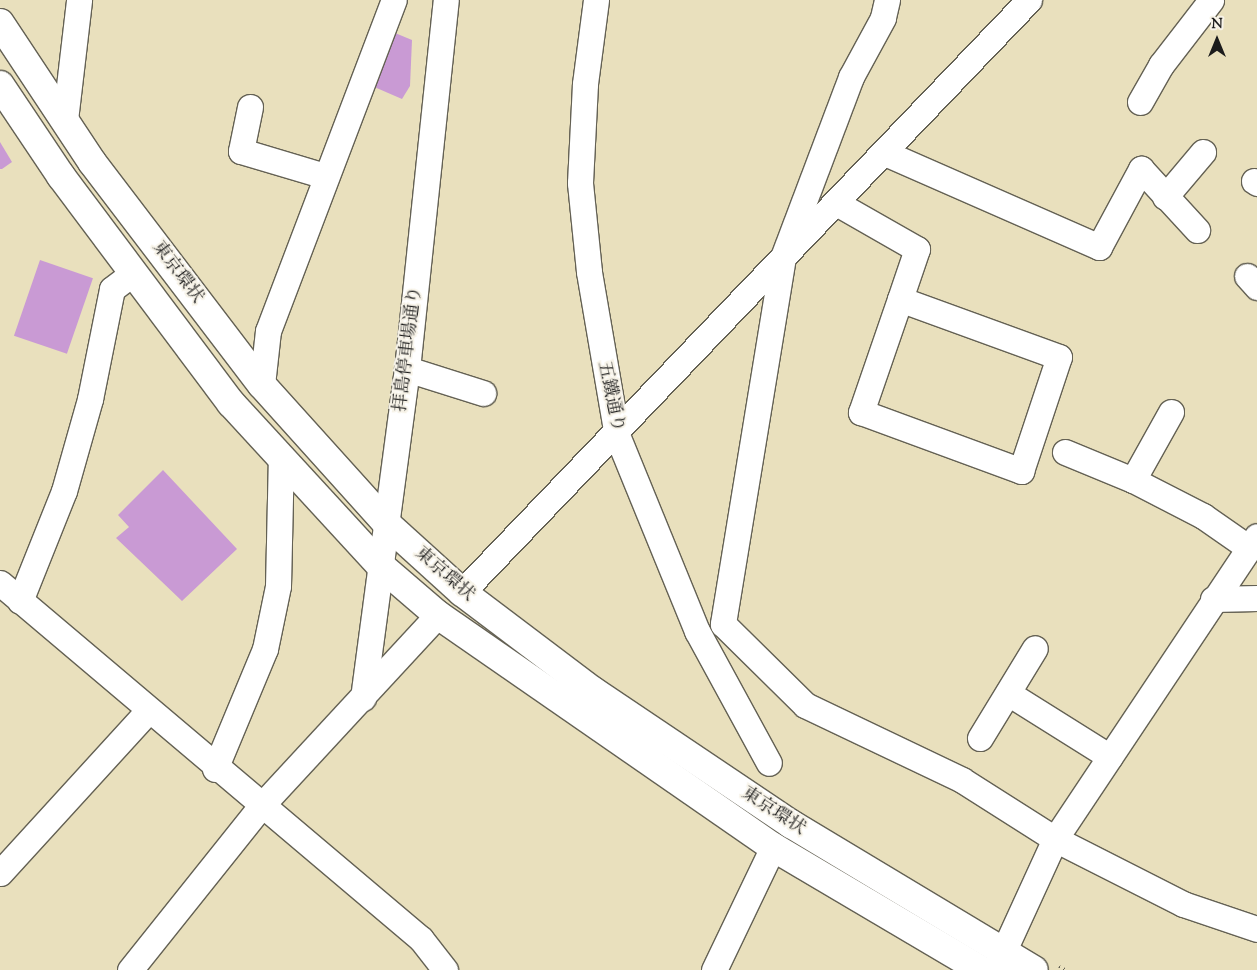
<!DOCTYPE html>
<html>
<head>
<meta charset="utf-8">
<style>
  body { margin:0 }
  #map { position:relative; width:1257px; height:970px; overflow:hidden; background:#e9e0bd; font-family:"Sorts Mill Goudy","Noto Serif JP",serif }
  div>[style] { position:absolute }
  .building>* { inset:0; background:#c99ad4; transform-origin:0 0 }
  .path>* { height:3px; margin-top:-1.5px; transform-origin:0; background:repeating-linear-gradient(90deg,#646154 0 1px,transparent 0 5px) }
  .roads { filter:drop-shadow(1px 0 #646154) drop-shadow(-1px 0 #646154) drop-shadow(0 1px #646154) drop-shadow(0 -1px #646154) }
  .minor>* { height:25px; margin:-12.5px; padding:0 12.5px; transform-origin:12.5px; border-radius:12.5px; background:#fff }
  .highway>* { height:28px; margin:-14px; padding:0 14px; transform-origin:14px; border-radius:14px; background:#fff }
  span { translate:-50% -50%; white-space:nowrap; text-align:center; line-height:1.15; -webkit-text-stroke:4px #f7f3e8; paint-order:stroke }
  .street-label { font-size:18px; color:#1c1c1c }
  .north { position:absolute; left:1192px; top:15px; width:50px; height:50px; -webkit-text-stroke:4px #f7f3e8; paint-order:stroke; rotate:0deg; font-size:14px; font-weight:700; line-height:20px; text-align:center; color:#1c1c1c }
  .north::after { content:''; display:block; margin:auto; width:18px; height:22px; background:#1c1c1c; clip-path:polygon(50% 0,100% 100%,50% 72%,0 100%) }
</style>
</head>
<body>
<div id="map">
  <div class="building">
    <i style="clip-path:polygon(395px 33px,412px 40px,410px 86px,402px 99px,372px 86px)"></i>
    <i style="clip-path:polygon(0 142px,12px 162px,2px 169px,0 169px)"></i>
    <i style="left:40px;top:260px;width:56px;height:80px;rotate:19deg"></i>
    <i style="clip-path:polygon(163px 470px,237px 549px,182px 601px,116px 538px,129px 527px,118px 515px)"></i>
  </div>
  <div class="path">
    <i style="left:1059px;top:966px;width:9px;rotate:27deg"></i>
  </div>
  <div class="roads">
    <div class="minor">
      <i style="left:596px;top:0;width:85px;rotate:97.5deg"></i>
      <i style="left:585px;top:84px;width:99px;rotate:92.9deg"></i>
      <i style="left:580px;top:183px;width:89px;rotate:84.2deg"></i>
      <i style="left:589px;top:272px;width:165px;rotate:80.3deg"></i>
      <i style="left:617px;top:435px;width:212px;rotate:67.8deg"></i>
      <i style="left:697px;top:631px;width:150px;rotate:61.4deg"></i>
      <i style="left:887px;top:0;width:18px;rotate:103deg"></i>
      <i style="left:883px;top:18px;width:67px;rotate:118.5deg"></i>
      <i style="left:851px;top:77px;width:192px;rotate:110.7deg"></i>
      <i style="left:783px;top:257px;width:372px;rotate:99.3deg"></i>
      <i style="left:723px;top:624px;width:115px;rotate:44.6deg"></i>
      <i style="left:805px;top:705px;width:174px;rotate:25.5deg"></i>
      <i style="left:962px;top:780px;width:110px;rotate:32.4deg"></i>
      <i style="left:1055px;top:839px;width:144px;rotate:26.9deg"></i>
      <i style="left:1183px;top:904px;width:78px;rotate:18.7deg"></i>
      <i style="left:1140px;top:102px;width:43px;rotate:-60.4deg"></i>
      <i style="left:1161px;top:65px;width:82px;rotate:-52.4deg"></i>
      <i style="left:250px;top:107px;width:45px;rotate:101.6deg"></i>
      <i style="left:241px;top:151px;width:88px;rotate:16.6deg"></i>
      <i style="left:65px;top:120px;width:121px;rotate:-83.3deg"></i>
      <i style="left:885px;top:153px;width:234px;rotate:23.7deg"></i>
      <i style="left:1099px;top:247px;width:89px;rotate:-61.7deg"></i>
      <i style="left:1141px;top:169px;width:83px;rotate:47.4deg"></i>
      <i style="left:1254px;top:181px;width:4px;rotate:34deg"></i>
      <i style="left:1165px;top:197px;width:59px;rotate:-49.8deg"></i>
      <i style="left:838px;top:204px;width:91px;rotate:29.7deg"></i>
      <i style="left:917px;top:249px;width:53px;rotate:108.8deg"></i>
      <i style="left:900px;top:299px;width:120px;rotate:109deg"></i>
      <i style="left:861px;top:412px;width:171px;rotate:20.2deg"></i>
      <i style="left:1021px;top:471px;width:120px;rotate:-71.6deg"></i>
      <i style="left:1059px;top:357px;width:169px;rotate:-160deg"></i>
      <i style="left:1247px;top:276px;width:15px;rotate:48deg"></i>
      <i style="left:407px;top:369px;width:80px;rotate:17.5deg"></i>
      <i style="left:262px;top:385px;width:54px;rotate:-83.7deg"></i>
      <i style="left:268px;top:331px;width:354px;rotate:-69.2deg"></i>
      <i style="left:1065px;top:452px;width:74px;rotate:22.4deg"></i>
      <i style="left:1133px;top:480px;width:79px;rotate:27.2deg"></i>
      <i style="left:1203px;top:516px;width:56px;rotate:34.8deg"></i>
      <i style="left:1133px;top:480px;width:78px;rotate:-60.8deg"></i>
      <i style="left:0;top:583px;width:551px;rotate:40.22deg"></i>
      <i style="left:421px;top:939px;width:39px;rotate:52deg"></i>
      <i style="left:462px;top:592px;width:820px;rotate:-46.24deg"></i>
      <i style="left:1213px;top:599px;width:44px;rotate:-1.3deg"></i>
      <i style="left:20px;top:601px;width:118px;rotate:-68.2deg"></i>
      <i style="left:64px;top:491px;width:96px;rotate:-74.2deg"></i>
      <i style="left:90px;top:399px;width:112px;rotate:-78.7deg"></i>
      <i style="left:112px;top:289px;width:26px;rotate:-37deg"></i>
      <i style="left:1008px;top:693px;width:120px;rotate:32.1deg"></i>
      <i style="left:363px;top:698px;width:332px;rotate:-82.4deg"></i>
      <i style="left:407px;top:369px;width:371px;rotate:-84deg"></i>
      <i style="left:980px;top:738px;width:105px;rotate:-58.6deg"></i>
      <i style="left:215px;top:769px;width:130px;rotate:-67.4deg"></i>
      <i style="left:265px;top:649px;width:64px;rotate:-78.3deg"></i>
      <i style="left:278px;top:586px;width:129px;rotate:-88.7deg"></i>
      <i style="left:0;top:873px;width:218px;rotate:-47.6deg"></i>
      <i style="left:130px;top:970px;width:208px;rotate:-51.4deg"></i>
      <i style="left:260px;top:807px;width:262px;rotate:-47.2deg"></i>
      <i style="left:714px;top:970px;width:136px;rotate:-64.4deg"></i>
      <i style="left:995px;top:970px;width:144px;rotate:-65.4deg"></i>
      <i style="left:1055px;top:839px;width:364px;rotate:-56.3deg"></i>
    </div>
    <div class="highway">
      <i style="left:0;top:23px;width:167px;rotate:56.5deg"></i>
      <i style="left:92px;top:162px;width:280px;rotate:52.7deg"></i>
      <i style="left:262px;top:385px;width:188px;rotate:48deg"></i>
      <i style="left:388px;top:525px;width:100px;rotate:42.2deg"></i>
      <i style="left:462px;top:592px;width:164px;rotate:37.1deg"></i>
      <i style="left:593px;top:691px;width:239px;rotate:33.9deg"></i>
      <i style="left:791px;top:824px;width:283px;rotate:31deg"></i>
      <i style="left:0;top:85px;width:110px;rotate:56.2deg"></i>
      <i style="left:61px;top:176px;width:284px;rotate:53.2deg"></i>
      <i style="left:231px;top:403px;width:223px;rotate:47.4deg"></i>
      <i style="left:382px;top:567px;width:74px;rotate:40.6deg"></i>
      <i style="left:438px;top:615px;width:407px;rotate:34.7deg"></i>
      <i style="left:773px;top:847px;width:242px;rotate:30.6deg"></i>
    </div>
  </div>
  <div class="street-label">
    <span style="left:177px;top:273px;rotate:53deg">東京環状</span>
    <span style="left:409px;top:349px;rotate:-83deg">拝島停車場通り</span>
    <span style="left:610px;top:397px;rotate:78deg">五鐵通り</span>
    <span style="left:444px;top:575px;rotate:41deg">東京環状</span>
    <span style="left:773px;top:812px;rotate:33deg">東京環状</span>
  </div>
  <div class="north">N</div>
</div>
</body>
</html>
